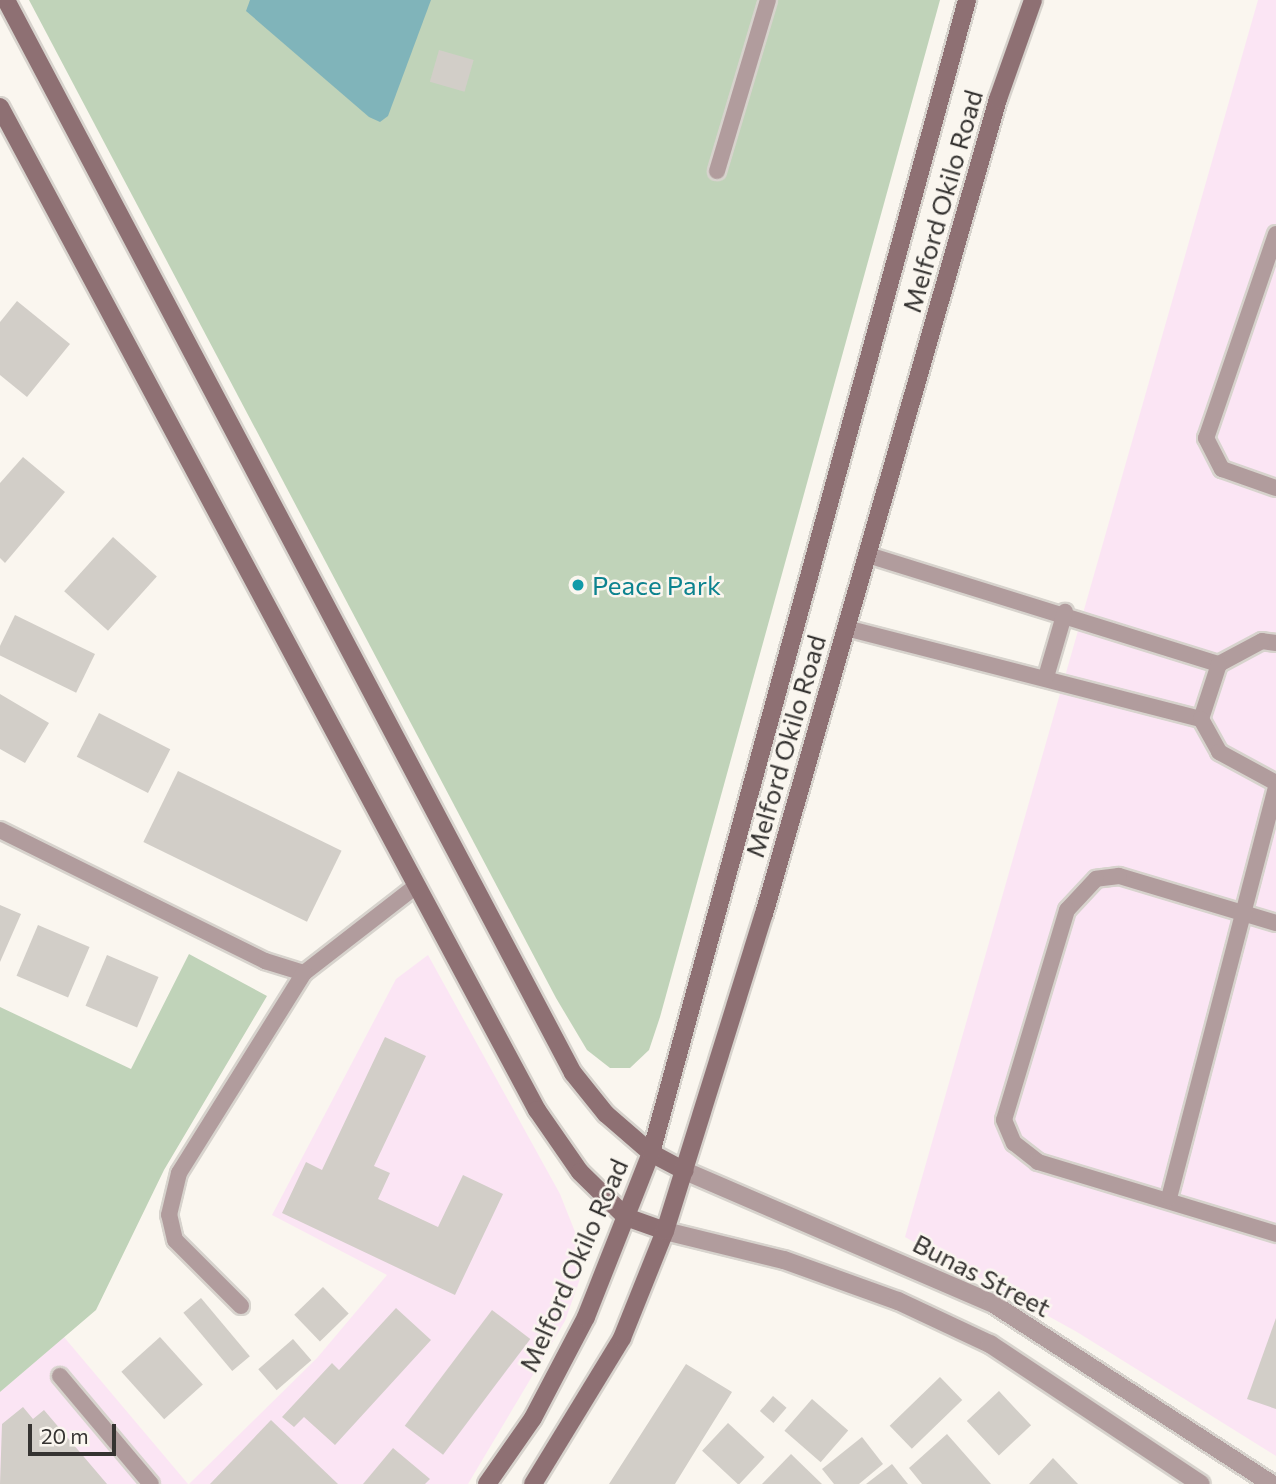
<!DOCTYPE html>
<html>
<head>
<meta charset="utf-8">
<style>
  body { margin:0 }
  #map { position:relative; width:1276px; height:1484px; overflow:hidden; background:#faf6ef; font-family:Commissioner,sans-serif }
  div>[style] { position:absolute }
  .commercial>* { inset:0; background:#fbe5f4 }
  .green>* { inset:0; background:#c0d3b9 }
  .water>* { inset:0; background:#80b4ba }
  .building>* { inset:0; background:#d2cec8; transform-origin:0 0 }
  .roads { filter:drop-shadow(2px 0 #d7d3cd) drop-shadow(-2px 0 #d7d3cd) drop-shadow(0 2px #d7d3cd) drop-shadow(0 -2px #d7d3cd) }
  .lane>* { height:16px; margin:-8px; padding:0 8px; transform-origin:8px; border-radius:8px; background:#b19c9d }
  .street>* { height:18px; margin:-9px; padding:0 9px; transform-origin:9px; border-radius:9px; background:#b19c9d }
  .secondary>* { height:18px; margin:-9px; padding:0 9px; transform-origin:9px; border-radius:9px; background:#8e7073 }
  .dots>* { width:19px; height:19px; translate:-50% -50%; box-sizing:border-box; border:4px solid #faf6ef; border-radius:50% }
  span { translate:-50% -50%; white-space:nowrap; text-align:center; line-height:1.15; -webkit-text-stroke:5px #faf6ef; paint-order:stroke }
  .street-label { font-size:26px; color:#353331 }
  .culture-label { font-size:26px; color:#0d838f }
  .left { translate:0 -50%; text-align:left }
  .scale { position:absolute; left:28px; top:1424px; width:88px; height:32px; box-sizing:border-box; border:4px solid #353331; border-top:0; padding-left:9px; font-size:21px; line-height:24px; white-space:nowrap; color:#353331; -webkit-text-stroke:5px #faf6ef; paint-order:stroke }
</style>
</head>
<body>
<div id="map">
  <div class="commercial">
    <i style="clip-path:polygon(1258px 0,1276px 0,1276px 1456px,1077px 1332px,905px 1237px)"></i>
    <i style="clip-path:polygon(428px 955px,560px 1194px,579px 1242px,581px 1276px,565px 1321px,468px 1484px,189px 1484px,317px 1358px,387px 1275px,272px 1215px,396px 979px)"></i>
    <i style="clip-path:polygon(64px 1337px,188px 1484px,0 1484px,0 1392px)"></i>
  </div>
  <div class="green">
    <i style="clip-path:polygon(29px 0,940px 0,660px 1017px,649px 1050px,630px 1068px,610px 1068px,587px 1050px,556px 998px)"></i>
    <i style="clip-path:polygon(189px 954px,267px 996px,164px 1170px,96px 1310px,0 1392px,0 1007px,131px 1069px)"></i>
  </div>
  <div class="water">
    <i style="clip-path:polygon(250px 0,431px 0,388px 116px,380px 122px,369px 117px,246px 11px)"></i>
  </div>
  <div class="building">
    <i style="left:439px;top:50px;width:36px;height:33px;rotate:16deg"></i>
    <i style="clip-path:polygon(17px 301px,70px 344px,27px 397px,0 375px,0 322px)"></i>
    <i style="clip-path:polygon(23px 457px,65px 492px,5px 563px,0 558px,0 483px)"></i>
    <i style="left:113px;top:537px;width:59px;height:73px;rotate:42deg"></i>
    <i style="left:15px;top:615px;width:89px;height:43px;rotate:26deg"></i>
    <i style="clip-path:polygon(0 694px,49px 723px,25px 763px,0 749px)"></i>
    <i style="left:99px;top:713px;width:80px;height:49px;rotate:27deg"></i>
    <i style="left:178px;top:771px;width:182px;height:79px;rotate:26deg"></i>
    <i style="clip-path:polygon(0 905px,21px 914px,0 962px)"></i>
    <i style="left:38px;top:925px;width:56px;height:55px;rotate:23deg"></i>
    <i style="left:107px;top:955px;width:56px;height:55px;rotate:23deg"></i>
    <i style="clip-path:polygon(385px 1037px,426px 1056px,374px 1166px,390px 1173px,378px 1199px,438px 1227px,463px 1175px,503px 1194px,455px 1295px,282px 1213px,306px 1162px,322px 1170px)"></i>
    <i style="left:323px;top:1287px;width:37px;height:40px;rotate:46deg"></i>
    <i style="left:201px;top:1298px;width:76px;height:23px;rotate:50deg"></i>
    <i style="clip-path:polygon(396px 1308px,431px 1340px,335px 1445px,304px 1417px,294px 1427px,282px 1417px,332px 1363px,339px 1370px)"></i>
    <i style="left:492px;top:1310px;width:48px;height:145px;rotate:37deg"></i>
    <i style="clip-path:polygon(1276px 1318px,1276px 1409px,1247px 1399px)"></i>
    <i style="left:160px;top:1337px;width:64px;height:52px;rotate:48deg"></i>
    <i style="left:293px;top:1339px;width:28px;height:46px;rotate:49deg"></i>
    <i style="clip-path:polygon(686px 1364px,732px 1392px,691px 1458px,675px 1484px,609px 1484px)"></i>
    <i style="left:940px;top:1377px;width:32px;height:70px;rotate:46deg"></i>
    <i style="left:999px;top:1391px;width:47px;height:44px;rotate:47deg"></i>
    <i style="left:773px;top:1396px;width:18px;height:20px;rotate:41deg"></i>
    <i style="left:812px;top:1399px;width:48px;height:42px;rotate:41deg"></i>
    <i style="clip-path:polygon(23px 1407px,33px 1419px,44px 1410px,107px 1484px,0 1484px,2px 1424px)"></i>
    <i style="clip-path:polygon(271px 1420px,338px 1484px,210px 1484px)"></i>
    <i style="left:728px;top:1423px;width:50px;height:38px;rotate:43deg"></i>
    <i style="clip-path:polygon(947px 1434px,991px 1484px,922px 1484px,909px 1468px)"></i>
    <i style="clip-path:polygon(862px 1437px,883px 1464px,859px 1484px,834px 1484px,822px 1469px)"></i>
    <i style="clip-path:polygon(393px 1448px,430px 1479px,425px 1484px,363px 1484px)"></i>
    <i style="clip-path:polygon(791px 1454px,822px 1484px,762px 1484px)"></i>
    <i style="clip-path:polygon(1053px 1458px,1078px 1484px,1029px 1484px)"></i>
    <i style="clip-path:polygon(892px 1464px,908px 1484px,866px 1484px)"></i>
  </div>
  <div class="roads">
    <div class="lane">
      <i style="left:717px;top:171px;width:178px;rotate:-73.4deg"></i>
      <i style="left:1276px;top:234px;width:216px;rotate:108.9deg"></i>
      <i style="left:1206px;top:438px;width:35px;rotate:63deg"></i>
      <i style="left:1222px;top:469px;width:57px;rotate:19.4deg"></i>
      <i style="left:868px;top:555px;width:368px;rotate:17.3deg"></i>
      <i style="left:846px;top:628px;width:366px;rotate:14.4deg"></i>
      <i style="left:1276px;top:643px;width:14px;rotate:-172deg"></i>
      <i style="left:1262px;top:641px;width:49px;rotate:151.9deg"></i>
      <i style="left:1219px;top:664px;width:58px;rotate:108.1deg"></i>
      <i style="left:1201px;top:719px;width:38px;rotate:61deg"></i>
      <i style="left:1219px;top:752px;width:65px;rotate:28.5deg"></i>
      <i style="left:1046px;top:677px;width:68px;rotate:-73.7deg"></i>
      <i style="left:0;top:830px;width:296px;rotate:26.3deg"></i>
      <i style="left:265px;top:961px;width:41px;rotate:17.1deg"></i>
      <i style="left:304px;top:973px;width:140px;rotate:-37.8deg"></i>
      <i style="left:1276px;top:923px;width:164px;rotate:-163.3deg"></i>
      <i style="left:1119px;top:876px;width:23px;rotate:173deg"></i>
      <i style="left:1096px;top:879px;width:42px;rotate:133.1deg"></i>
      <i style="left:1067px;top:910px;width:219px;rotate:106.7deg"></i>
      <i style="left:1004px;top:1120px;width:25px;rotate:67deg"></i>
      <i style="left:1014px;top:1143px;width:31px;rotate:38deg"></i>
      <i style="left:1038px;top:1162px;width:249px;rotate:16.8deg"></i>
      <i style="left:1169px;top:1198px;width:425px;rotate:-75.4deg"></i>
      <i style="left:241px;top:1306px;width:93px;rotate:-135deg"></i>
      <i style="left:175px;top:1240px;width:26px;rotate:-103deg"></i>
      <i style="left:169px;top:1215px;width:43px;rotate:-76.6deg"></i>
      <i style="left:179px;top:1173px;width:236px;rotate:-58deg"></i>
      <i style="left:60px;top:1376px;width:141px;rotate:49.9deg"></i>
    </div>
    <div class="street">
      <i style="left:685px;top:1171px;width:334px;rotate:23.3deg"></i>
      <i style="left:992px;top:1303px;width:333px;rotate:32.9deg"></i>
      <i style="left:665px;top:1231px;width:122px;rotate:13.7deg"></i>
      <i style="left:784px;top:1260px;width:121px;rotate:19.8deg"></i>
      <i style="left:898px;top:1301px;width:102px;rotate:25.1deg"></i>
      <i style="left:990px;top:1344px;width:253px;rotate:33.6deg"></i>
    </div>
    <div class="secondary">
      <i style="left:6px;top:0;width:1214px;rotate:62.15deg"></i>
      <i style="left:573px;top:1073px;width:53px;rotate:51.2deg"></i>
      <i style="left:606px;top:1114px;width:60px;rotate:40.9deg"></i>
      <i style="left:651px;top:1153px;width:38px;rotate:28deg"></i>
      <i style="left:0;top:107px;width:1138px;rotate:61.84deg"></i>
      <i style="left:537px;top:1110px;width:75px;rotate:55.3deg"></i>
      <i style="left:580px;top:1172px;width:64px;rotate:44.4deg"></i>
      <i style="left:626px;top:1217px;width:41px;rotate:19.7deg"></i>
      <i style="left:487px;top:1484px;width:80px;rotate:-55.1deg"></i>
      <i style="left:533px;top:1418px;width:114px;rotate:-62.3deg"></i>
      <i style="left:586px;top:1317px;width:176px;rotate:-68.4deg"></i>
      <i style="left:651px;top:1153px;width:1196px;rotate:-74.67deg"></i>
      <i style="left:533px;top:1484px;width:171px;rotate:-58.6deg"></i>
      <i style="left:622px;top:1338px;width:115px;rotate:-68.1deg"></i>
      <i style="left:665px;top:1231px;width:332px;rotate:-72.7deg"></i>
      <i style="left:764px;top:914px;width:848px;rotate:-73.98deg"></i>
      <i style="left:998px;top:99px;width:105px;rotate:-70.5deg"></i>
    </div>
  </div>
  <div class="dots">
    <i style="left:578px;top:585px;background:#0f9aa8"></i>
  </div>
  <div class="street-label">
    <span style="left:942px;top:201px;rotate:-74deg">Melford Okilo Road</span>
    <span style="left:785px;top:746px;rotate:-74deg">Melford Okilo Road</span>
    <span style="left:573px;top:1265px;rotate:-66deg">Melford Okilo Road</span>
    <span style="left:982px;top:1275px;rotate:27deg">Bunas Street</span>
  </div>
  <div class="culture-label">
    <span class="left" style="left:592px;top:585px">Peace Park</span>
  </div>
  <div class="scale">20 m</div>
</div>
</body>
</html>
